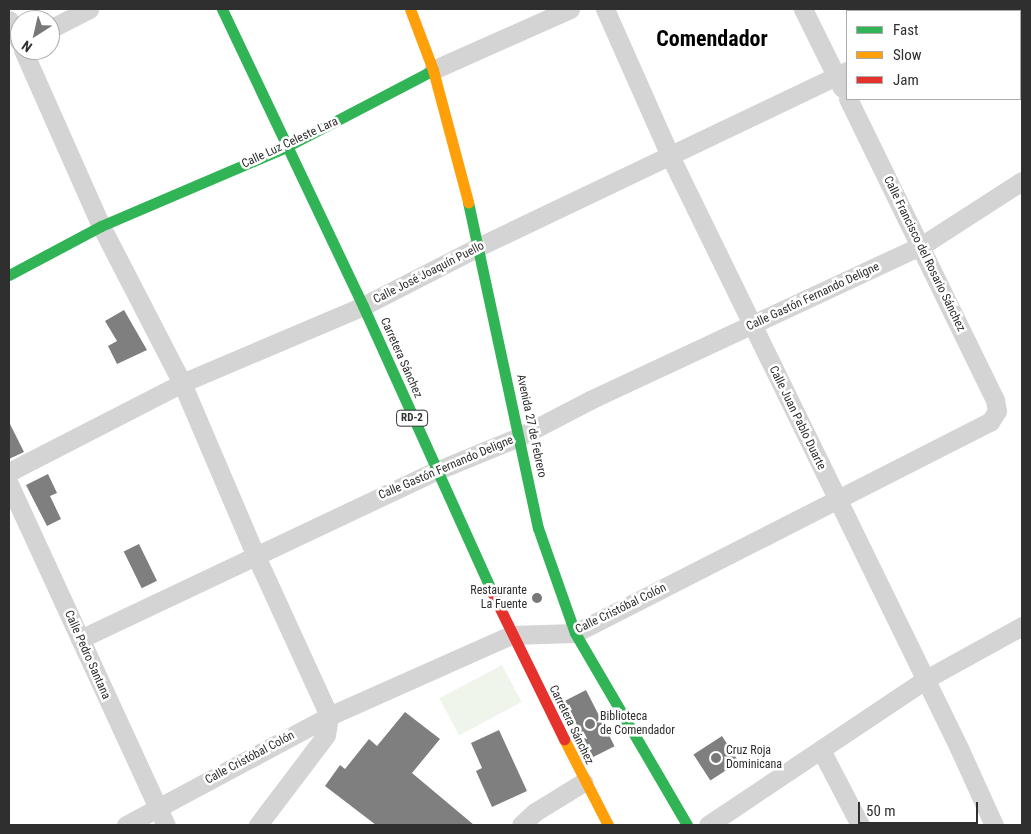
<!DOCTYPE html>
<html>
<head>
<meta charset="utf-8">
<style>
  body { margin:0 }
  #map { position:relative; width:1031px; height:834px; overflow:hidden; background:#fff; font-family:"Roboto Condensed",sans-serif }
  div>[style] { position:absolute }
  .green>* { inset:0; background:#f0f5ec; transform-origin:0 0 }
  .building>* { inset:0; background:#7f7f7f; transform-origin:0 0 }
  .street>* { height:19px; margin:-9.5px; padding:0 9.5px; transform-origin:9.5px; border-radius:9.5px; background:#d4d4d4 }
  .fast>* { height:11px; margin:-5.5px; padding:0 5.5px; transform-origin:5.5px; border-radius:5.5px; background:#30b455 }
  .slow>* { height:11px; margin:-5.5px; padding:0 5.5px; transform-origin:5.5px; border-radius:5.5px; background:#ff9f0a }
  .jam>* { height:11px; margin:-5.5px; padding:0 5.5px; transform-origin:5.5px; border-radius:5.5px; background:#e5322d }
  .dots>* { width:14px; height:14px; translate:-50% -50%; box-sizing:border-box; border:2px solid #fff; border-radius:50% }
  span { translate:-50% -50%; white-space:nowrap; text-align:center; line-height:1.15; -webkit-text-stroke:5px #fff; paint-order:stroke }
  .shield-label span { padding:1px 4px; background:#fff; border:1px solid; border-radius:4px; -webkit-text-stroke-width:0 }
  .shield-label { font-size:11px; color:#2f2f2f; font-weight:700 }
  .street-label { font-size:12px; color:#2f2f2f }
  .poi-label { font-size:12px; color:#2f2f2f }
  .right { translate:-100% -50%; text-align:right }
  .left { translate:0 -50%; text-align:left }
  .town-label { font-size:22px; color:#000; font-weight:700 }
  .frame { position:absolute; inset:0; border:10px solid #2f2f2f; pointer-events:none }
  .legend { position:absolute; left:846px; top:10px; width:175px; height:90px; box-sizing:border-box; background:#fff; border:1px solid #acacac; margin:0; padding:6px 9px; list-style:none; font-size:15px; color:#2f2f2f }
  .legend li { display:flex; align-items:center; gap:10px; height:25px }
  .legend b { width:25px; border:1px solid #acacac }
  .north { position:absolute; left:10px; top:10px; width:50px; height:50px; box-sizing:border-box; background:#fff; border:1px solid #acacac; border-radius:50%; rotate:215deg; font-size:14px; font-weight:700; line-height:20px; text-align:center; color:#2f2f2f }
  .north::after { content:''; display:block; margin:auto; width:18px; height:22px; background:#787878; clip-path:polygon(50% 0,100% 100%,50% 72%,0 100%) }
  .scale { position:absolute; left:858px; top:802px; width:120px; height:22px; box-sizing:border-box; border:2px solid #2f2f2f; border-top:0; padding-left:6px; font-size:15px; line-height:18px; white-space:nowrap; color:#2f2f2f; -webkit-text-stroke:4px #fff; paint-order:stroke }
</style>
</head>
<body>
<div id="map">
  <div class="green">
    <i style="left:502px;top:665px;width:42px;height:71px;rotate:62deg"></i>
  </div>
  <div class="building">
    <i style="clip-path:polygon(124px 310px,147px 350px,117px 364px,108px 346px,117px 341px,105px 321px)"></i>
    <i style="clip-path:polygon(9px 422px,24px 452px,9px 459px)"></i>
    <i style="clip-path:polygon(48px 474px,57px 493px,50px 496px,61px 519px,47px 526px,26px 485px)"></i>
    <i style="left:139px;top:544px;width:41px;height:17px;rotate:64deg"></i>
    <i style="left:586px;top:690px;width:63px;height:24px;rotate:63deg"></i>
    <i style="clip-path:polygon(405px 712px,440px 739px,412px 773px,474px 825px,376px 825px,325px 786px,340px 765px,345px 769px,369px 739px,377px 746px)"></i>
    <i style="clip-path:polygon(499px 730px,527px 791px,492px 807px,476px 771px,482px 768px,471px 743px)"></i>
    <i style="left:722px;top:736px;width:31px;height:34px;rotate:57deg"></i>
  </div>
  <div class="street">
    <i style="left:605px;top:9px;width:161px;rotate:66.1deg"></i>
    <i style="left:670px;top:156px;width:659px;rotate:63.98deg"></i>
    <i style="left:959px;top:748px;width:85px;rotate:65.6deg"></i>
    <i style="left:803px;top:9px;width:88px;rotate:63.7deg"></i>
    <i style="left:977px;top:11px;width:6px;rotate:-18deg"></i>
    <i style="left:9px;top:20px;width:25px;rotate:64deg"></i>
    <i style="left:50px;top:29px;width:44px;rotate:-27.1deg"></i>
    <i style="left:23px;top:50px;width:193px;rotate:66.1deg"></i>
    <i style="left:101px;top:226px;width:177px;rotate:62.7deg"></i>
    <i style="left:182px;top:383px;width:186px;rotate:66.9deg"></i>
    <i style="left:255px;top:554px;width:178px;rotate:65.4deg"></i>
    <i style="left:329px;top:716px;width:19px;rotate:99deg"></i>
    <i style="left:326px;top:735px;width:113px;rotate:127.1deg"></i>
    <i style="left:433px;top:70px;width:150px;rotate:-24deg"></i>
    <i style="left:9px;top:472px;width:195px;rotate:-27.2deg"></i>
    <i style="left:182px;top:383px;width:197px;rotate:-23deg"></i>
    <i style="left:363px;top:306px;width:131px;rotate:-27.1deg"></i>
    <i style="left:480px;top:246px;width:407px;rotate:-25.5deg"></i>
    <i style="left:9px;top:484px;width:375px;rotate:65.3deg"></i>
    <i style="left:80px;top:639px;width:394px;rotate:-25.3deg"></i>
    <i style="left:436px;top:471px;width:90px;rotate:-22.3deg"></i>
    <i style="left:519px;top:437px;width:80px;rotate:-27.5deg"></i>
    <i style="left:590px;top:400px;width:365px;rotate:-25deg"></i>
    <i style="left:921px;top:246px;width:120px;rotate:-32.8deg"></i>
    <i style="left:821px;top:750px;width:85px;rotate:62.5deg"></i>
    <i style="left:126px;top:825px;width:230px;rotate:-28.2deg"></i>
    <i style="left:329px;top:716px;width:199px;rotate:-24deg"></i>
    <i style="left:511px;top:635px;width:64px;rotate:-1.8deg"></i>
    <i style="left:575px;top:633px;width:466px;rotate:-27deg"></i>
    <i style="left:990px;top:422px;width:13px;rotate:-58deg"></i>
    <i style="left:997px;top:411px;width:11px;rotate:-100deg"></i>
    <i style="left:995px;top:400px;width:335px;rotate:-116deg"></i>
    <i style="left:521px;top:825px;width:19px;rotate:-43deg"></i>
    <i style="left:535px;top:812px;width:57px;rotate:-31.5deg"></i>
    <i style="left:708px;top:825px;width:262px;rotate:-33.8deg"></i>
    <i style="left:926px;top:679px;width:110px;rotate:-28.9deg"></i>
  </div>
  <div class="fast">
    <i style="left:222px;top:9px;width:329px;rotate:64.6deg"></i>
    <i style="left:363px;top:306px;width:314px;rotate:65.7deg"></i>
    <i style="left:468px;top:202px;width:333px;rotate:77.9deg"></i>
    <i style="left:538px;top:528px;width:111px;rotate:70.6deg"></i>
    <i style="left:575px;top:633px;width:222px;rotate:59.7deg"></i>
    <i style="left:9px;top:275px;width:104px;rotate:-28deg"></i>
    <i style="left:101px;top:226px;width:201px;rotate:-23.1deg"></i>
    <i style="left:286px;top:147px;width:166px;rotate:-27.6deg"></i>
  </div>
  <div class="slow">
    <i style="left:410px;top:9px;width:65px;rotate:69.3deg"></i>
    <i style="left:433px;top:70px;width:137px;rotate:75.1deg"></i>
    <i style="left:564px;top:739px;width:97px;rotate:62.9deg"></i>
  </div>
  <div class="jam">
    <i style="left:492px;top:592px;width:164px;rotate:63.9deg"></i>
  </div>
  <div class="dots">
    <i style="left:537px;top:598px;background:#787878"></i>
    <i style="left:590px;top:724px;background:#787878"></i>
    <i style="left:716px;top:758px;background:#787878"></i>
  </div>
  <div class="shield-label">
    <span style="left:412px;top:418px">RD-2</span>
  </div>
  <div class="street-label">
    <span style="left:290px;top:143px;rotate:-25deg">Calle Luz Celeste Lara</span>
    <span style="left:924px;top:254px;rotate:64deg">Calle Francisco del Rosario Sánchez</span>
    <span style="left:429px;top:273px;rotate:-27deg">Calle José Joaquín Puello</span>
    <span style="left:813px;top:297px;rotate:-25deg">Calle Gastón Fernando Deligne</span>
    <span style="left:401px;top:358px;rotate:66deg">Carretera Sánchez</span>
    <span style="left:797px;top:418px;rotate:64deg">Calle Juan Pablo Duarte</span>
    <span style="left:531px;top:426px;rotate:78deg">Avenida 27 de Febrero</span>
    <span style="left:446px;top:468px;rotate:-23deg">Calle Gastón Fernando Deligne</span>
    <span style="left:621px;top:609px;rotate:-26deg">Calle Cristóbal Colón</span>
    <span style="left:87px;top:655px;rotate:66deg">Calle Pedro Santana</span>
    <span style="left:571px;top:725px;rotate:64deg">Carretera Sánchez</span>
    <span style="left:250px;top:758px;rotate:-28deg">Calle Cristóbal Colón</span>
  </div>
  <div class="poi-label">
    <span class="right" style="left:527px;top:598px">Restaurante<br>La Fuente</span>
    <span class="left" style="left:600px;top:724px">Biblioteca<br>de Comendador</span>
    <span class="left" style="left:726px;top:758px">Cruz Roja<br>Dominicana</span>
  </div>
  <div class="town-label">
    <span style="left:712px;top:39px">Comendador</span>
  </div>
  <div class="frame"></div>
  <ul class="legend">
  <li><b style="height:6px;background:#30b455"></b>Fast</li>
  <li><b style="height:6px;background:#ff9f0a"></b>Slow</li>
  <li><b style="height:6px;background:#e5322d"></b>Jam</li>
  </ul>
  <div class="north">N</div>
  <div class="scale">50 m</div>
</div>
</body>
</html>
